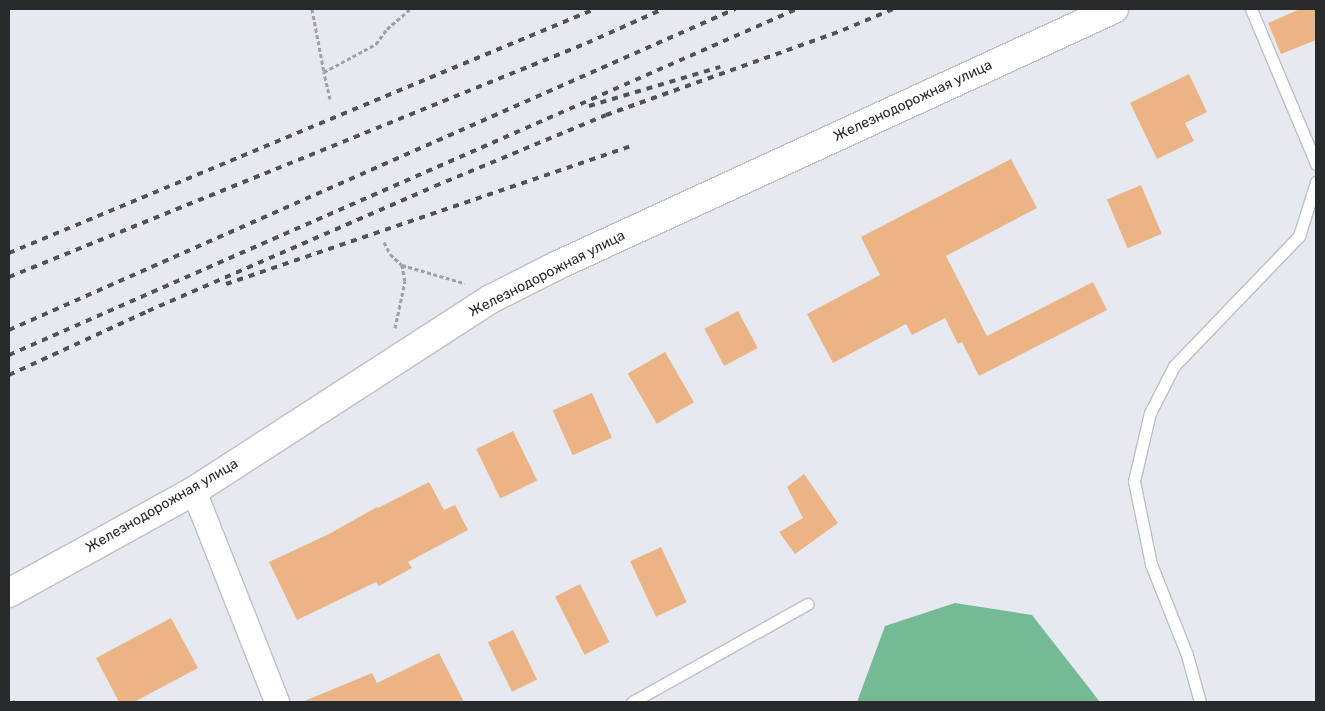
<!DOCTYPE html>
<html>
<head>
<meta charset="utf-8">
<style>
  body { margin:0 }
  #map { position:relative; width:1325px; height:711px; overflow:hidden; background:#e6e9ef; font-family:Rubik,sans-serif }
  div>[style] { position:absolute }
  .forest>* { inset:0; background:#74bb95 }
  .building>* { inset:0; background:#ecb485; transform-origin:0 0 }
  .path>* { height:3px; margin-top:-1.5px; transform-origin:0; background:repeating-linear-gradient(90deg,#9da0a4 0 4px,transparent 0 6.5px) }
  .roads { filter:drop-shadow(1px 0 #bdc0c6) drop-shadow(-1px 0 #bdc0c6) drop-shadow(0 1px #bdc0c6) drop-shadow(0 -1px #bdc0c6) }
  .lane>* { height:11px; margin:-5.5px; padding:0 5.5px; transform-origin:5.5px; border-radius:5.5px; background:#fff }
  .street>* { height:24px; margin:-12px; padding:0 12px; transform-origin:12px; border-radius:12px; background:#fff }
  .secondary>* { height:28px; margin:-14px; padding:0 14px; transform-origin:14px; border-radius:14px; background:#fff }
  .rail>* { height:4px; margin-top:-2px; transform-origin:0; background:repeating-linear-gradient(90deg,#505255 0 6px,transparent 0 12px) }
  span { translate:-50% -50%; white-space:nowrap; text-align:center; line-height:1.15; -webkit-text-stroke:4.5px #fff; paint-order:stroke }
  .street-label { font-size:14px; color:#28292b }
  .frame { position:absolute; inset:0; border:10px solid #28292b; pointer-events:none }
</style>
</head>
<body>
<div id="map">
  <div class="forest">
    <i style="clip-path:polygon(955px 603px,1032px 615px,1100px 702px,857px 702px,885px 626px)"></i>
  </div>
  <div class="building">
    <i style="clip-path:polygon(1300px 9px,1316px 9px,1316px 40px,1281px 54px,1268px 23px)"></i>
    <i style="clip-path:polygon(1189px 74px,1207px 112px,1185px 123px,1194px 141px,1157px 159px,1130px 103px)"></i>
    <i style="clip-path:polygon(1011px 159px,1037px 208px,946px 256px,987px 336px,1093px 282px,1107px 310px,979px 376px,962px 342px,958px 344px,945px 318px,912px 335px,906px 324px,833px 363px,807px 314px,880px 275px,861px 237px)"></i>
    <i style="left:1141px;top:185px;width:53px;height:37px;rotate:67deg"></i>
    <i style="left:738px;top:311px;width:42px;height:38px;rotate:62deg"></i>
    <i style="left:665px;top:352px;width:58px;height:43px;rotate:60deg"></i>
    <i style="left:592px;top:393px;width:49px;height:43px;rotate:66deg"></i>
    <i style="left:513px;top:431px;width:55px;height:41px;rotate:64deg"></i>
    <i style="clip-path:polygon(804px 474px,838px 523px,795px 554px,779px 532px,803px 518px,787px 487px)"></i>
    <i style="clip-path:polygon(429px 482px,444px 510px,455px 505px,468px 530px,408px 562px,412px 568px,379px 586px,376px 582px,297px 620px,269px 562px,329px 534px,377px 507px,378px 508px)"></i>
    <i style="left:661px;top:547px;width:61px;height:34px;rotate:65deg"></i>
    <i style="left:580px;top:584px;width:65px;height:28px;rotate:63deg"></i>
    <i style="clip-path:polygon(171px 618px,198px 668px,134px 702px,119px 702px,96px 658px)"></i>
    <i style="left:513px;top:630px;width:55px;height:28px;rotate:64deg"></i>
    <i style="clip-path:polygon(439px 653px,464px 702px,302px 702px,372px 673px,377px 683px)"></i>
  </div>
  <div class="path">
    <i style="left:312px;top:9px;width:64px;rotate:79.2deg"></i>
    <i style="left:330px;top:99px;width:28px;rotate:-103deg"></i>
    <i style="left:324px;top:72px;width:59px;rotate:-28.3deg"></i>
    <i style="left:376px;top:44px;width:19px;rotate:-54deg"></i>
    <i style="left:387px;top:29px;width:30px;rotate:-41deg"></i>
    <i style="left:384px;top:242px;width:13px;rotate:63deg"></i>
    <i style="left:390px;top:254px;width:16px;rotate:43deg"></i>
    <i style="left:402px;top:265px;width:65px;rotate:16.2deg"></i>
    <i style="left:9px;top:250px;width:2px;rotate:63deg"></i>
    <i style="left:395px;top:328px;width:48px;rotate:-78deg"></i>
    <i style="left:405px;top:281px;width:16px;rotate:-101deg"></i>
    <i style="left:13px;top:700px;width:2px;rotate:63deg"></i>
  </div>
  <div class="roads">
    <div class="lane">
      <i style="left:1251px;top:9px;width:168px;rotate:67.2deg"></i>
      <i style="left:632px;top:702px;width:201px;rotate:-29.2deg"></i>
      <i style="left:1200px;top:702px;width:49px;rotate:-105.5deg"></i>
      <i style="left:1187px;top:655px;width:98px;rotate:-111.6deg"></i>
      <i style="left:1151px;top:564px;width:85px;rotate:-101.6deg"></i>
      <i style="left:1134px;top:481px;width:70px;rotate:-76.8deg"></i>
      <i style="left:1150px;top:413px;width:53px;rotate:-62.9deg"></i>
      <i style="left:1174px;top:366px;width:180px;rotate:-46.1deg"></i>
      <i style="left:1299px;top:236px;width:57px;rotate:-72.5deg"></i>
    </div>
    <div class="street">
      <i style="left:194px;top:491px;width:227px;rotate:68.5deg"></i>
    </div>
    <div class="secondary">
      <i style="left:9px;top:593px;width:211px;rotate:-28.9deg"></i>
      <i style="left:194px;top:491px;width:354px;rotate:-32.9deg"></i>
      <i style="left:491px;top:299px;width:75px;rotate:-26.9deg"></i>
      <i style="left:558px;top:265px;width:612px;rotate:-24.72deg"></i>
    </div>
  </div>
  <div class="rail">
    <i style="left:589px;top:106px;width:137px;rotate:-16.6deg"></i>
    <i style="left:9px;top:253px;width:635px;rotate:-22.61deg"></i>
    <i style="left:9px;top:277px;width:624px;rotate:-22.04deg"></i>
    <i style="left:587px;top:43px;width:83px;rotate:-24.1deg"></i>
    <i style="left:226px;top:284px;width:426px;rotate:-18.8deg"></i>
    <i style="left:9px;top:330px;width:794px;rotate:-23.85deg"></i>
    <i style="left:9px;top:355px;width:861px;rotate:-23.71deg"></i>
    <i style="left:9px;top:375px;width:153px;rotate:-24.7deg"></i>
    <i style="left:148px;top:311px;width:313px;rotate:-23.5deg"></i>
    <i style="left:435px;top:186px;width:185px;rotate:-22.5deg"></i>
    <i style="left:606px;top:115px;width:252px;rotate:-19.7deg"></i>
    <i style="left:843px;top:30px;width:54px;rotate:-22.8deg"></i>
  </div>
  <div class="street-label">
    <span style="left:913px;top:101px;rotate:-25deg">Железнодорожная улица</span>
    <span style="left:547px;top:274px;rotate:-27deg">Железнодорожная улица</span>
    <span style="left:162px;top:506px;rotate:-30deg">Железнодорожная улица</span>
  </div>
  <div class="frame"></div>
</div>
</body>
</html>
